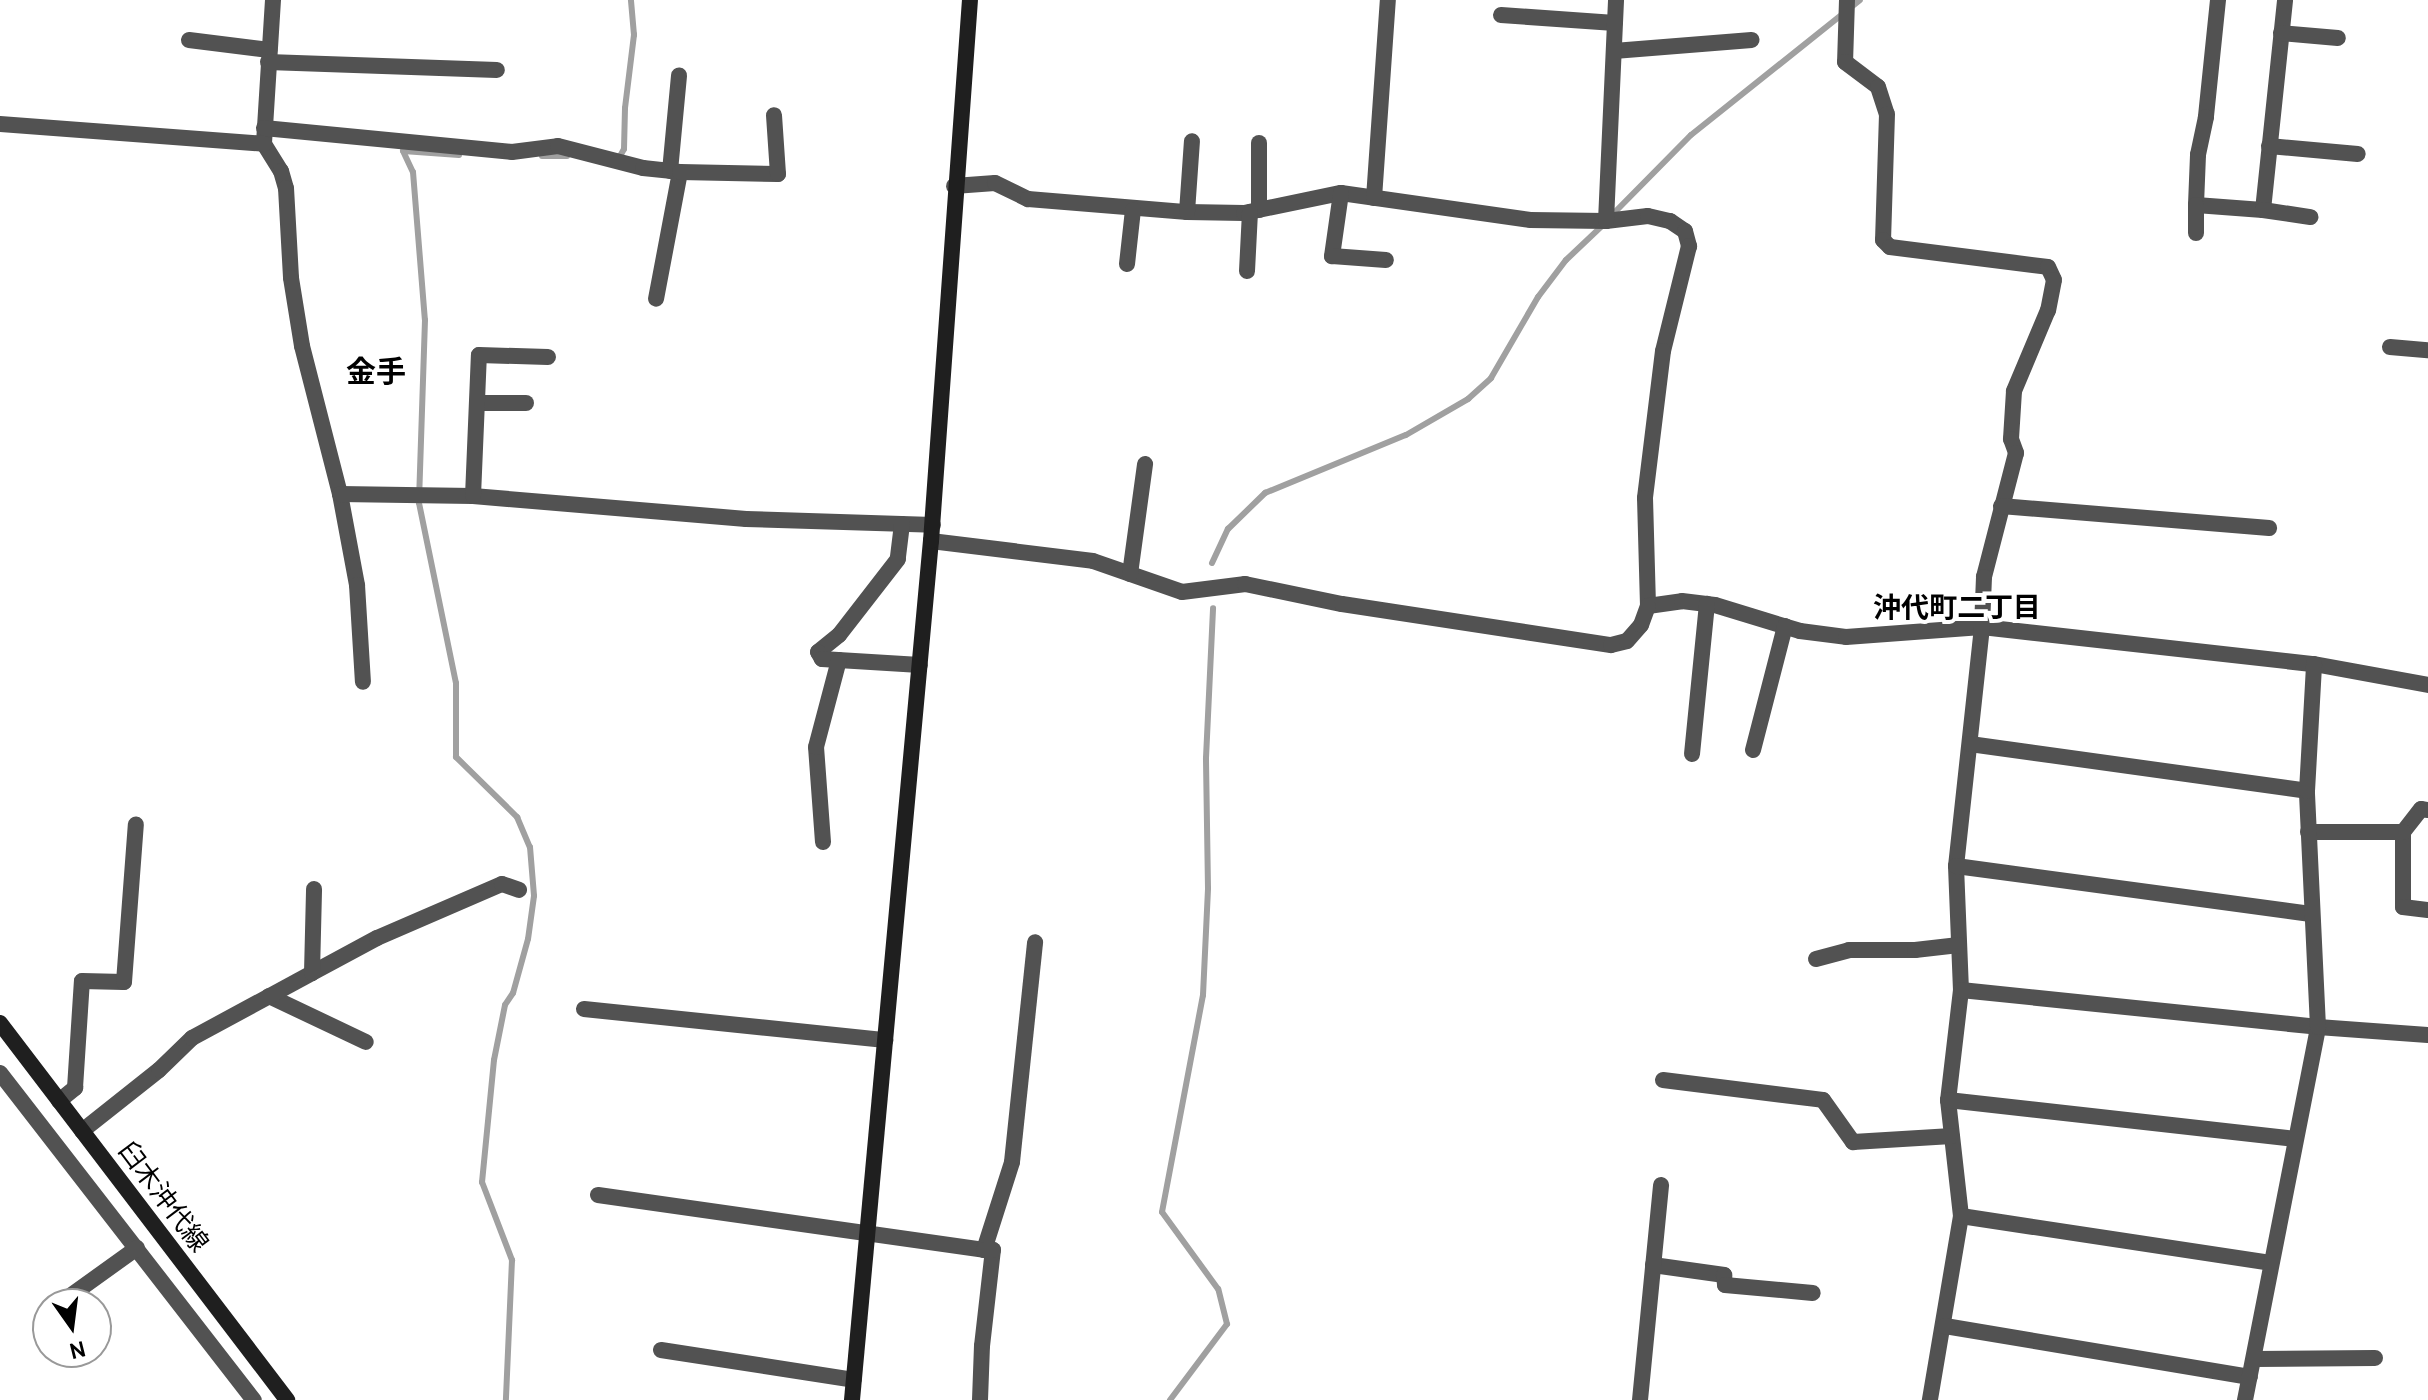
<!DOCTYPE html>
<html>
<head>
<meta charset="utf-8">
<style>
  body { margin:0 }
  #map { position:relative; width:2428px; height:1400px; overflow:hidden; background:#fff; font-family:Cabin,"Noto Sans JP",sans-serif }
  div>[style] { position:absolute }
  .stream>* { height:6px; margin:-3px; padding:0 3px; transform-origin:3px; border-radius:3px; background:#a0a0a0 }
  .street>* { height:16px; margin:-8px; padding:0 8px; transform-origin:8px; border-radius:8px; background:#525252 }
  .secondary>* { height:16px; margin:-8px; padding:0 8px; transform-origin:8px; border-radius:8px; background:#1f1f1f }
  span { translate:-50% -50%; white-space:nowrap; text-align:center; line-height:1.15; -webkit-text-stroke:8px #fff; paint-order:stroke }
  .street-label { font-size:26px; color:#000 }
  .neighbourhood-label { font-size:28px; color:#000; font-weight:700 }
  .quarter-label { font-size:30px; color:#000; font-weight:700 }
  .north { position:absolute; left:32px; top:1288px; width:80px; height:80px; box-sizing:border-box; background:#fff; border:2px solid #999; border-radius:50%; rotate:166deg; font-size:22px; font-weight:700; line-height:32px; text-align:center; color:#000 }
  .north::after { content:''; display:block; margin:auto; width:28px; height:36px; background:#000; clip-path:polygon(50% 0,100% 100%,50% 72%,0 100%) }
</style>
</head>
<body>
<div id="map">
  <div class="stream">
    <i style="left:459px;top:155px;width:56px;rotate:-175.9deg"></i>
    <i style="left:403px;top:151px;width:23px;rotate:65deg"></i>
    <i style="left:413px;top:172px;width:148px;rotate:85.4deg"></i>
    <i style="left:425px;top:320px;width:183px;rotate:91.9deg"></i>
    <i style="left:419px;top:503px;width:184px;rotate:78.4deg"></i>
    <i style="left:456px;top:683px;width:74px;rotate:90deg"></i>
    <i style="left:456px;top:757px;width:86px;rotate:44.5deg"></i>
    <i style="left:517px;top:817px;width:33px;rotate:67deg"></i>
    <i style="left:530px;top:847px;width:49px;rotate:85.3deg"></i>
    <i style="left:534px;top:896px;width:43px;rotate:97.9deg"></i>
    <i style="left:528px;top:939px;width:56px;rotate:105.5deg"></i>
    <i style="left:513px;top:993px;width:14px;rotate:124deg"></i>
    <i style="left:505px;top:1005px;width:56px;rotate:101.3deg"></i>
    <i style="left:494px;top:1060px;width:123px;rotate:95.6deg"></i>
    <i style="left:482px;top:1182px;width:84px;rotate:69deg"></i>
    <i style="left:512px;top:1260px;width:140px;rotate:92.5deg"></i>
    <i style="left:542px;top:156px;width:25px"></i>
    <i style="left:619px;top:158px;width:10px;rotate:-61deg"></i>
    <i style="left:624px;top:149px;width:41px;rotate:-88.6deg"></i>
    <i style="left:625px;top:108px;width:74px;rotate:-83deg"></i>
    <i style="left:634px;top:35px;width:35px;rotate:-95deg"></i>
    <i style="left:1612px;top:215px;width:112px;rotate:-45.4deg"></i>
    <i style="left:1691px;top:135px;width:216px;rotate:-38.6deg"></i>
    <i style="left:1212px;top:563px;width:38px;rotate:-65deg"></i>
    <i style="left:1228px;top:529px;width:52px;rotate:-44.2deg"></i>
    <i style="left:1265px;top:493px;width:152px;rotate:-22.4deg"></i>
    <i style="left:1406px;top:435px;width:72px;rotate:-30.1deg"></i>
    <i style="left:1468px;top:399px;width:31px;rotate:-42deg"></i>
    <i style="left:1491px;top:378px;width:94px;rotate:-59.9deg"></i>
    <i style="left:1538px;top:297px;width:46px;rotate:-52.9deg"></i>
    <i style="left:1566px;top:260px;width:50px;rotate:-43.4deg"></i>
    <i style="left:1170px;top:1400px;width:95px;rotate:-53.1deg"></i>
    <i style="left:1227px;top:1324px;width:36px;rotate:-104deg"></i>
    <i style="left:1218px;top:1289px;width:95px;rotate:-126deg"></i>
    <i style="left:1162px;top:1212px;width:221px;rotate:-79.3deg"></i>
    <i style="left:1203px;top:995px;width:107px;rotate:-87.3deg"></i>
    <i style="left:1208px;top:888px;width:130px;rotate:-90.9deg"></i>
    <i style="left:1206px;top:758px;width:150px;rotate:-87.3deg"></i>
  </div>
  <div class="street">
    <i style="left:273px;top:0;width:144px;rotate:93.6deg"></i>
    <i style="left:264px;top:144px;width:32px;rotate:58deg"></i>
    <i style="left:281px;top:171px;width:18px;rotate:74deg"></i>
    <i style="left:286px;top:188px;width:90px;rotate:86.8deg"></i>
    <i style="left:291px;top:278px;width:69px;rotate:80.8deg"></i>
    <i style="left:302px;top:346px;width:153px;rotate:75.6deg"></i>
    <i style="left:340px;top:494px;width:93px;rotate:79.4deg"></i>
    <i style="left:357px;top:585px;width:97px;rotate:86.5deg"></i>
    <i style="left:1847px;top:0;width:62px;rotate:91.8deg"></i>
    <i style="left:1845px;top:62px;width:41px;rotate:37.1deg"></i>
    <i style="left:1878px;top:87px;width:28px;rotate:72deg"></i>
    <i style="left:1887px;top:114px;width:126px;rotate:91.8deg"></i>
    <i style="left:1883px;top:240px;width:10px;rotate:45deg"></i>
    <i style="left:1890px;top:247px;width:159px;rotate:7.2deg"></i>
    <i style="left:2048px;top:267px;width:14px;rotate:65deg"></i>
    <i style="left:2054px;top:280px;width:31px;rotate:101deg"></i>
    <i style="left:2048px;top:310px;width:88px;rotate:112.8deg"></i>
    <i style="left:2014px;top:391px;width:48px;rotate:93.6deg"></i>
    <i style="left:2011px;top:439px;width:15px;rotate:70deg"></i>
    <i style="left:2016px;top:453px;width:128px;rotate:104.5deg"></i>
    <i style="left:1984px;top:577px;width:50px;rotate:92.3deg"></i>
    <i style="left:1982px;top:627px;width:334px;rotate:6.4deg"></i>
    <i style="left:2314px;top:664px;width:116px;rotate:10.4deg"></i>
    <i style="left:2218px;top:0;width:118px;rotate:95.9deg"></i>
    <i style="left:2206px;top:117px;width:39px;rotate:102deg"></i>
    <i style="left:2198px;top:155px;width:50px;rotate:92.3deg"></i>
    <i style="left:2196px;top:205px;width:67px;rotate:4.3deg"></i>
    <i style="left:2263px;top:210px;width:211px;rotate:-84deg"></i>
    <i style="left:1501px;top:15px;width:114px;rotate:4deg"></i>
    <i style="left:2281px;top:33px;width:57px;rotate:5deg"></i>
    <i style="left:189px;top:40px;width:81px;rotate:7.1deg"></i>
    <i style="left:1614px;top:51px;width:138px;rotate:-4.6deg"></i>
    <i style="left:268px;top:62px;width:229px;rotate:2deg"></i>
    <i style="left:0;top:124px;width:265px;rotate:4.3deg"></i>
    <i style="left:264px;top:128px;width:249px;rotate:5.5deg"></i>
    <i style="left:512px;top:152px;width:46px;rotate:-7.4deg"></i>
    <i style="left:558px;top:146px;width:88px;rotate:14.5deg"></i>
    <i style="left:643px;top:168px;width:37px;rotate:6deg"></i>
    <i style="left:680px;top:172px;width:129px;rotate:100.7deg"></i>
    <i style="left:2269px;top:146px;width:89px;rotate:5.1deg"></i>
    <i style="left:670px;top:171px;width:96px;rotate:-84.6deg"></i>
    <i style="left:680px;top:172px;width:98px;rotate:1.2deg"></i>
    <i style="left:778px;top:174px;width:59px;rotate:-93.9deg"></i>
    <i style="left:954px;top:186px;width:41px;rotate:-4.2deg"></i>
    <i style="left:995px;top:183px;width:37px;rotate:26deg"></i>
    <i style="left:1028px;top:199px;width:160px;rotate:4.7deg"></i>
    <i style="left:1187px;top:212px;width:57px;rotate:1deg"></i>
    <i style="left:1244px;top:213px;width:99px;rotate:-11.7deg"></i>
    <i style="left:1341px;top:193px;width:191px;rotate:8.1deg"></i>
    <i style="left:1530px;top:220px;width:76px;rotate:0.8deg"></i>
    <i style="left:1606px;top:221px;width:42px;rotate:-6.8deg"></i>
    <i style="left:1648px;top:216px;width:23px;rotate:13deg"></i>
    <i style="left:1670px;top:221px;width:18px;rotate:34deg"></i>
    <i style="left:1685px;top:231px;width:16px;rotate:75deg"></i>
    <i style="left:1689px;top:246px;width:108px;rotate:103.9deg"></i>
    <i style="left:1663px;top:351px;width:148px;rotate:97deg"></i>
    <i style="left:1645px;top:498px;width:108px;rotate:88.4deg"></i>
    <i style="left:1648px;top:606px;width:34px;rotate:-8deg"></i>
    <i style="left:1682px;top:601px;width:33px;rotate:7deg"></i>
    <i style="left:1715px;top:605px;width:89px;rotate:17deg"></i>
    <i style="left:1800px;top:631px;width:46px;rotate:7.4deg"></i>
    <i style="left:1846px;top:637px;width:136px;rotate:-4.2deg"></i>
    <i style="left:1982px;top:627px;width:240px;rotate:96.2deg"></i>
    <i style="left:1956px;top:866px;width:124px;rotate:87.7deg"></i>
    <i style="left:1961px;top:990px;width:111px;rotate:96.7deg"></i>
    <i style="left:1948px;top:1100px;width:117px;rotate:83.6deg"></i>
    <i style="left:1961px;top:1216px;width:187px;rotate:99.6deg"></i>
    <i style="left:1341px;top:193px;width:64px;rotate:98.1deg"></i>
    <i style="left:1332px;top:256px;width:54px;rotate:4.2deg"></i>
    <i style="left:1374px;top:198px;width:198px;rotate:-86deg"></i>
    <i style="left:2196px;top:205px;width:28px;rotate:90deg"></i>
    <i style="left:1259px;top:210px;width:67px;rotate:-90deg"></i>
    <i style="left:2263px;top:210px;width:48px;rotate:8.5deg"></i>
    <i style="left:1187px;top:212px;width:71px;rotate:-86deg"></i>
    <i style="left:1606px;top:221px;width:221px;rotate:-87.4deg"></i>
    <i style="left:1127px;top:264px;width:54px;rotate:-83.7deg"></i>
    <i style="left:1247px;top:271px;width:59px;rotate:-87.1deg"></i>
    <i style="left:2390px;top:347px;width:38px;rotate:5deg"></i>
    <i style="left:477px;top:403px;width:49px"></i>
    <i style="left:340px;top:494px;width:133px;rotate:0.9deg"></i>
    <i style="left:473px;top:496px;width:274px;rotate:4.8deg"></i>
    <i style="left:746px;top:519px;width:187px;rotate:1.8deg"></i>
    <i style="left:473px;top:496px;width:141px;rotate:-87.6deg"></i>
    <i style="left:479px;top:355px;width:69px;rotate:1.7deg"></i>
    <i style="left:2001px;top:506px;width:269px;rotate:4.7deg"></i>
    <i style="left:902px;top:524px;width:35px;rotate:97deg"></i>
    <i style="left:898px;top:559px;width:96px;rotate:127.8deg"></i>
    <i style="left:839px;top:635px;width:27px;rotate:141deg"></i>
    <i style="left:818px;top:652px;width:8px;rotate:60deg"></i>
    <i style="left:822px;top:659px;width:98px;rotate:3.5deg"></i>
    <i style="left:931px;top:541px;width:163px;rotate:7deg"></i>
    <i style="left:1093px;top:561px;width:94px;rotate:19.2deg"></i>
    <i style="left:1182px;top:592px;width:64px;rotate:-7.2deg"></i>
    <i style="left:1245px;top:584px;width:99px;rotate:11.7deg"></i>
    <i style="left:1342px;top:604px;width:272px;rotate:8.7deg"></i>
    <i style="left:1611px;top:645px;width:16px;rotate:-14deg"></i>
    <i style="left:1627px;top:641px;width:21px;rotate:-49deg"></i>
    <i style="left:1641px;top:625px;width:20px;rotate:-70deg"></i>
    <i style="left:1130px;top:574px;width:111px;rotate:-82.2deg"></i>
    <i style="left:1970px;top:744px;width:340px;rotate:7.9deg"></i>
    <i style="left:1753px;top:750px;width:128px;rotate:-75.5deg"></i>
    <i style="left:1692px;top:754px;width:151px;rotate:-84.3deg"></i>
    <i style="left:2428px;top:810px;width:7px;rotate:-172deg"></i>
    <i style="left:2421px;top:809px;width:29px;rotate:128deg"></i>
    <i style="left:2403px;top:832px;width:75px;rotate:90deg"></i>
    <i style="left:2403px;top:907px;width:25px;rotate:7deg"></i>
    <i style="left:2308px;top:832px;width:95px"></i>
    <i style="left:823px;top:842px;width:95px;rotate:-94.2deg"></i>
    <i style="left:816px;top:747px;width:90px;rotate:-75.2deg"></i>
    <i style="left:1956px;top:866px;width:358px;rotate:7.7deg"></i>
    <i style="left:1816px;top:959px;width:34px;rotate:-15deg"></i>
    <i style="left:1849px;top:950px;width:66px"></i>
    <i style="left:1915px;top:950px;width:44px;rotate:-6.5deg"></i>
    <i style="left:312px;top:973px;width:74px;rotate:-28.3deg"></i>
    <i style="left:377px;top:938px;width:136px;rotate:-23.4deg"></i>
    <i style="left:502px;top:884px;width:18px;rotate:19deg"></i>
    <i style="left:1961px;top:990px;width:359px;rotate:5.9deg"></i>
    <i style="left:2318px;top:1027px;width:110px;rotate:4.2deg"></i>
    <i style="left:269px;top:996px;width:107px;rotate:25.4deg"></i>
    <i style="left:584px;top:1009px;width:303px;rotate:5.9deg"></i>
    <i style="left:0;top:1073px;width:414px;rotate:52.2deg"></i>
    <i style="left:1663px;top:1080px;width:161px;rotate:7.1deg"></i>
    <i style="left:1823px;top:1100px;width:52px;rotate:54.5deg"></i>
    <i style="left:1853px;top:1142px;width:99px;rotate:-3.5deg"></i>
    <i style="left:1948px;top:1100px;width:349px;rotate:6.4deg"></i>
    <i style="left:59px;top:1101px;width:21px;rotate:-39deg"></i>
    <i style="left:75px;top:1088px;width:107px;rotate:-86.3deg"></i>
    <i style="left:82px;top:981px;width:42px;rotate:1.4deg"></i>
    <i style="left:124px;top:982px;width:158px;rotate:-85.7deg"></i>
    <i style="left:82px;top:1131px;width:98px;rotate:-38.4deg"></i>
    <i style="left:159px;top:1070px;width:46px;rotate:-44.1deg"></i>
    <i style="left:192px;top:1038px;width:136px;rotate:-28.4deg"></i>
    <i style="left:312px;top:973px;width:84px;rotate:-88.6deg"></i>
    <i style="left:598px;top:1195px;width:390px;rotate:8.1deg"></i>
    <i style="left:984px;top:1250px;width:92px;rotate:-72.3deg"></i>
    <i style="left:1012px;top:1162px;width:221px;rotate:-84deg"></i>
    <i style="left:1961px;top:1216px;width:313px;rotate:8.6deg"></i>
    <i style="left:1653px;top:1265px;width:72px;rotate:8deg"></i>
    <i style="left:1724px;top:1275px;width:10px;rotate:84deg"></i>
    <i style="left:1725px;top:1285px;width:88px;rotate:5.2deg"></i>
    <i style="left:59px;top:1304px;width:96px;rotate:-35.7deg"></i>
    <i style="left:1945px;top:1326px;width:309px;rotate:9.5deg"></i>
    <i style="left:661px;top:1350px;width:195px;rotate:8.8deg"></i>
    <i style="left:2254px;top:1359px;width:121px;rotate:-0.5deg"></i>
    <i style="left:980px;top:1400px;width:54px;rotate:-87.9deg"></i>
    <i style="left:982px;top:1346px;width:97px;rotate:-83.5deg"></i>
    <i style="left:993px;top:1250px;width:9px;rotate:180deg"></i>
    <i style="left:1640px;top:1400px;width:216px;rotate:-84.4deg"></i>
    <i style="left:2245px;top:1400px;width:380px;rotate:-78.9deg"></i>
    <i style="left:2318px;top:1027px;width:236px;rotate:-92.7deg"></i>
    <i style="left:2307px;top:791px;width:127px;rotate:-86.8deg"></i>
  </div>
  <div class="secondary">
    <i style="left:0;top:1023px;width:474px;rotate:52.7deg"></i>
    <i style="left:852px;top:1400px;width:863px;rotate:-84.75deg"></i>
    <i style="left:931px;top:541px;width:542px;rotate:-85.88deg"></i>
  </div>
  <div class="street-label">
    <span style="left:163px;top:1197px;rotate:53deg">臼木沖代線</span>
  </div>
  <div class="neighbourhood-label">
    <span style="left:1957px;top:607px">沖代町二丁目</span>
  </div>
  <div class="quarter-label">
    <span style="left:376px;top:372px">金手</span>
  </div>
  <div class="north">N</div>
</div>
</body>
</html>
